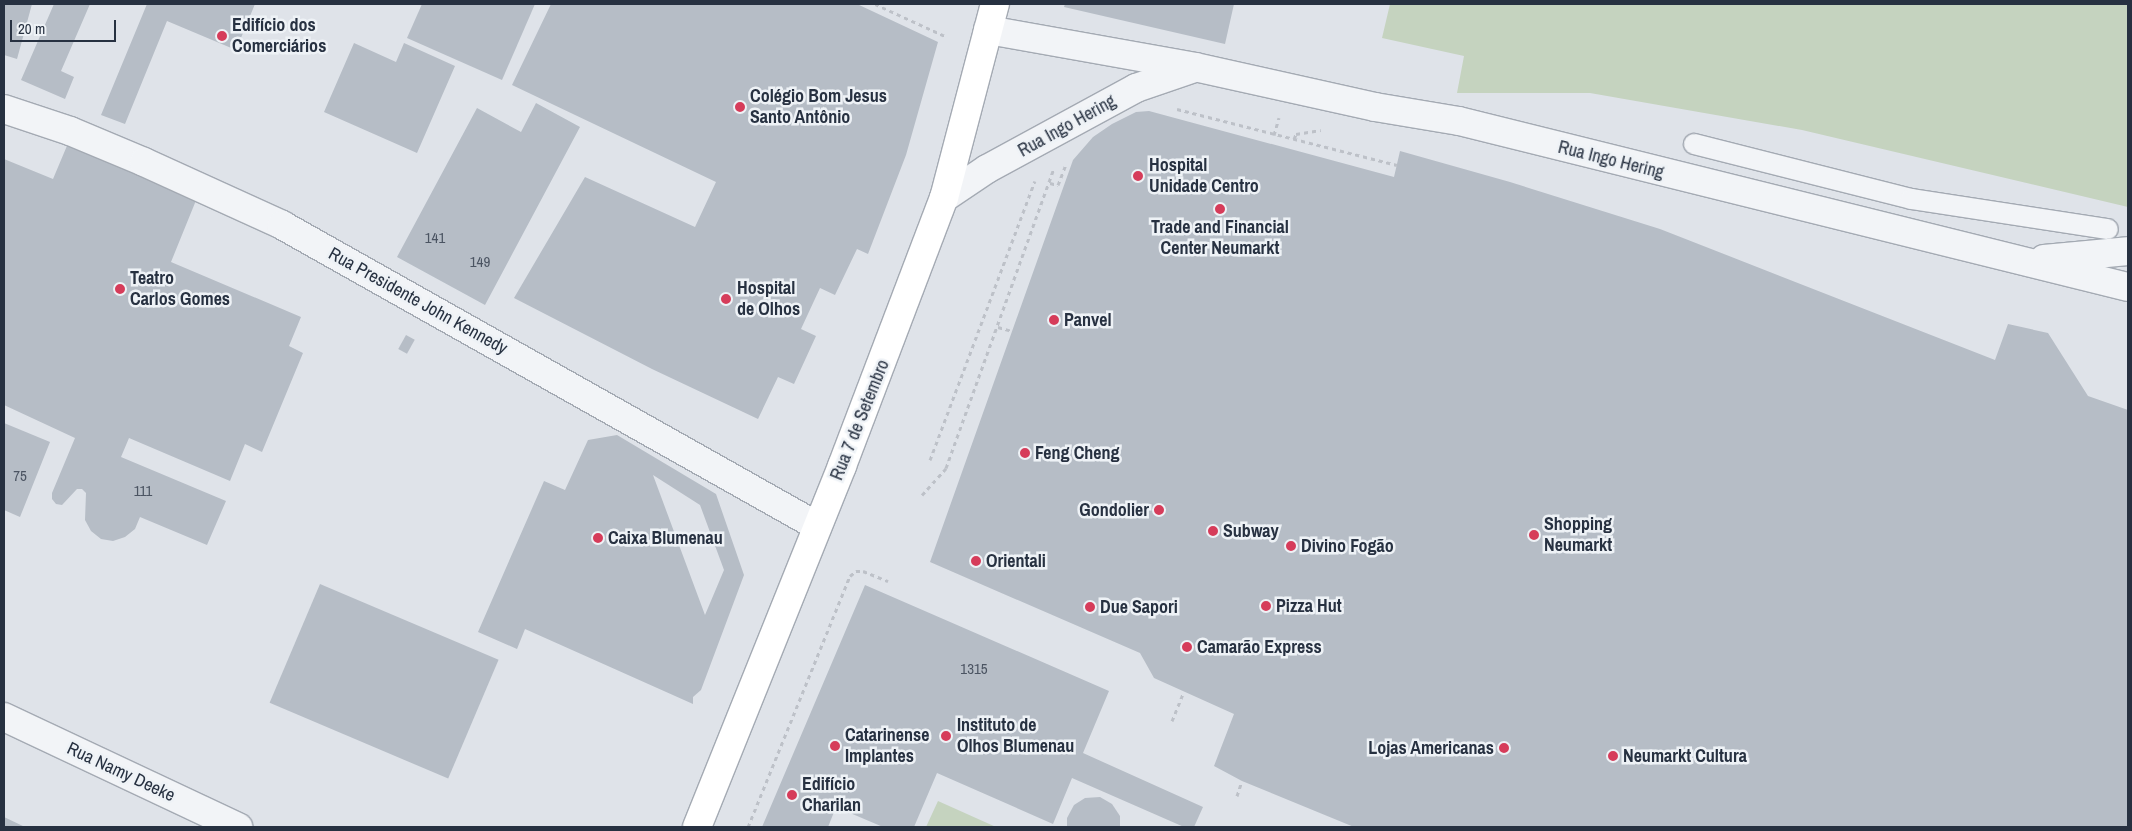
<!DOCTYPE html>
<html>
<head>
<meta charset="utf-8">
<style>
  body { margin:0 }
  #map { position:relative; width:2132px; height:831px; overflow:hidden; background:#dfe3e9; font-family:"Archivo Narrow",sans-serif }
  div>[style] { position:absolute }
  .green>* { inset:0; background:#c5d3bf }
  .building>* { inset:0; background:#b6bdc6; transform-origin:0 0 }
  .path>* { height:3px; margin-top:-1.5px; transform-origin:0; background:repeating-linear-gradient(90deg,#bdc1c8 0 4px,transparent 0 8px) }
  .roads { filter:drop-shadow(1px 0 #a4aab3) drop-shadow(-1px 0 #a4aab3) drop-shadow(0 1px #a4aab3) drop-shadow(0 -1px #a4aab3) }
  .service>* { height:20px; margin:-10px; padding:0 10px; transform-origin:10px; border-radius:10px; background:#f2f4f7 }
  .minor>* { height:28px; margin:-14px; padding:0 14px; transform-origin:14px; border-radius:14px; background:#f2f4f7 }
  .tertiary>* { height:28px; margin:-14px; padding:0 14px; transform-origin:14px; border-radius:14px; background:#f2f4f7 }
  .primary>* { height:28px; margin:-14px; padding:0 14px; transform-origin:14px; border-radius:14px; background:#fff }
  .dots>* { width:14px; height:14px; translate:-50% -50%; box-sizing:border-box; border:2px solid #eef2f6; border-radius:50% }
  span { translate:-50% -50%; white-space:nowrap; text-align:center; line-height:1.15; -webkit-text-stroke:5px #eef2f6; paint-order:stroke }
  .number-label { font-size:15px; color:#4b5462 }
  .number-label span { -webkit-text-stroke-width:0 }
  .poi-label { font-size:18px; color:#273141; font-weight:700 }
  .left { translate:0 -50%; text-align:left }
  .right { translate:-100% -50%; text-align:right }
  .street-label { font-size:18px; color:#273141 }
  .frame { position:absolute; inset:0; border:5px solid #273141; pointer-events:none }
  .scale { position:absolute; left:10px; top:20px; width:106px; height:22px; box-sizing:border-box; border:2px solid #273141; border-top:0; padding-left:6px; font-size:15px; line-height:18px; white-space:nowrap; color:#273141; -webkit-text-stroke:4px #eef2f6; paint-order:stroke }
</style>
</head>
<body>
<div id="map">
  <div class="green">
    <i style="clip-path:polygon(1390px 4px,2128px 4px,2128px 207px,1802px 130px,1590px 93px,1457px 93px,1464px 56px,1382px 38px)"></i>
    <i style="clip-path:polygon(938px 801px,996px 827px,926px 827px)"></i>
  </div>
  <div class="building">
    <i style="clip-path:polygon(4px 4px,32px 4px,17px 59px,4px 55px)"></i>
    <i style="clip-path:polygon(54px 4px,90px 4px,61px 71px,74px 77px,65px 99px,21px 80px)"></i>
    <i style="clip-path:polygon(147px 4px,255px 4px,236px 50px,167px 21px,125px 124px,101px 115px)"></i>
    <i style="clip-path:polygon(422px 4px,535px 4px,502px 80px,407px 38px)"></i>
    <i style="clip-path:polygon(551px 4px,857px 4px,938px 42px,906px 155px,868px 254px,857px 249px,835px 295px,820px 288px,801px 329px,816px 336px,794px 384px,778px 377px,758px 419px,652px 369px,514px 298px,585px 177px,695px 227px,716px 182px,512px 85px)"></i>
    <i style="clip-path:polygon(1065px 4px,1234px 4px,1225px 44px,1064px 7px)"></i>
    <i style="clip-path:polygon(354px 43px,396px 62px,404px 43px,455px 66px,417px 153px,324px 112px)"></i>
    <i style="clip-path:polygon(536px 103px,580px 127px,485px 305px,397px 257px,477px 108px,521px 132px)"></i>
    <i style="clip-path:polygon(1149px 111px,1394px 177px,1400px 151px,1510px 182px,1660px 229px,1995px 360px,2008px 324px,2048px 333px,2088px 396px,2128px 410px,2128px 827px,1354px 827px,1242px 781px,1214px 766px,1234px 714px,1154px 678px,1140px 653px,930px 562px,1073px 160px,1093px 137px,1112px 124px,1136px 112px)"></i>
    <i style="clip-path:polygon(69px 141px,199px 193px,171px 262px,301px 317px,289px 346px,303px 353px,262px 452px,245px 444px,230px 481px,129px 438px,121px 457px,226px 501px,207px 545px,140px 517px,135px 529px,125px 537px,113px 541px,101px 539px,91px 531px,85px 520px,86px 493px,82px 489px,77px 489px,62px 505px,56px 504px,52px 499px,52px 493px,75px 438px,4px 405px,4px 159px,53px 179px)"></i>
    <i style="left:406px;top:335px;width:10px;height:16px;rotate:29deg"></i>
    <i style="clip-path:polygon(4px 423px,50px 442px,20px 517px,4px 510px)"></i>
    <i style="clip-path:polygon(evenodd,617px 435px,716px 494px,744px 575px,701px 690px,693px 697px,693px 704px,525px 629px,517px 649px,478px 632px,544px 481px,565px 490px,588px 440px,617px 435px,653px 475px,700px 505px,724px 570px,705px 615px,653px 475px)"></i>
    <i style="left:320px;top:584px;width:194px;height:129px;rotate:23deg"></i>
    <i style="clip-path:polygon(865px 585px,1109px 691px,1083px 753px,1203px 807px,1194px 827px,1184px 827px,1072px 778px,1053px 824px,937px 773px,914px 827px,883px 827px,836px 807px,828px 827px,762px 827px)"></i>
    <i style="clip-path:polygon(1100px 797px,1112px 804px,1120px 816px,1120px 827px,1067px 827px,1067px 818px,1074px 805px,1085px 798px)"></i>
    <i style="clip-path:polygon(4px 817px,25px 827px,4px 827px)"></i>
  </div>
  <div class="path">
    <i style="left:875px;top:4px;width:79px;rotate:24.6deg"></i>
    <i style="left:1177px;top:109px;width:227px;rotate:14.3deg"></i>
    <i style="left:1274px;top:135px;width:18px;rotate:-74deg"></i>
    <i style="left:1294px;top:139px;width:5px;rotate:-68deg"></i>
    <i style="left:1296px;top:134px;width:25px;rotate:-9deg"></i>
    <i style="left:1050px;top:183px;width:8px;rotate:14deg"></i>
    <i style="left:1058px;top:185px;width:22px;rotate:-69deg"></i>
    <i style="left:998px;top:327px;width:15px;rotate:16deg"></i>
    <i style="left:930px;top:460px;width:298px;rotate:-69.4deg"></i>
    <i style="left:922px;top:495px;width:36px;rotate:-48deg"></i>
    <i style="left:946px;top:468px;width:317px;rotate:-70.2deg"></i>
    <i style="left:1172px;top:721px;width:31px;rotate:-68deg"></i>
    <i style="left:1237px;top:796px;width:16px;rotate:-72deg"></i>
    <i style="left:748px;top:827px;width:271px;rotate:-67.9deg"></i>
    <i style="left:850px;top:576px;width:8px;rotate:-40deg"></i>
    <i style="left:856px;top:571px;width:7px"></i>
    <i style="left:863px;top:571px;width:27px;rotate:22deg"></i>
  </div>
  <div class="roads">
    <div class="service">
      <i style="left:1694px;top:144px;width:224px;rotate:14.2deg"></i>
      <i style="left:1911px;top:199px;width:199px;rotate:8.7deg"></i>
    </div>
    <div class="minor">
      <i style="left:988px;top:30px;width:210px;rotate:10.1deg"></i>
      <i style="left:1195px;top:67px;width:184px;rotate:12.5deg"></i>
      <i style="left:1375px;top:107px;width:85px;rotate:9.5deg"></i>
      <i style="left:1459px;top:121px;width:689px;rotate:13.94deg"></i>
      <i style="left:4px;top:109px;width:70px;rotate:18.4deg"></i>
      <i style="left:70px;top:131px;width:80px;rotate:22.7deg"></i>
      <i style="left:144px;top:162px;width:152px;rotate:24.5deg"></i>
      <i style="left:282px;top:225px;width:614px;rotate:29.36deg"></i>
      <i style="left:944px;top:198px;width:52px;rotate:-34deg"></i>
      <i style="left:987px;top:169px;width:170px;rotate:-28.5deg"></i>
      <i style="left:1136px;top:88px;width:61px;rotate:-19deg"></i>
      <i style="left:2044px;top:259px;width:84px;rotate:-5.4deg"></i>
    </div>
    <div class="tertiary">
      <i style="left:4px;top:717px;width:259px;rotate:25.2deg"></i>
    </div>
    <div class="primary">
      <i style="left:697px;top:827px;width:389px;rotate:-68.1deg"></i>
      <i style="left:842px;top:466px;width:287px;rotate:-69.2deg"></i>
      <i style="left:944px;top:198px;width:201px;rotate:-75.3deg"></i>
    </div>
  </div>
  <div class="dots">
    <i style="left:222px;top:36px;background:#d63c5a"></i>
    <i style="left:740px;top:107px;background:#d63c5a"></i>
    <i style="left:1138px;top:176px;background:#d63c5a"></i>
    <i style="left:1220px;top:209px;background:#d63c5a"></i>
    <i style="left:120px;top:289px;background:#d63c5a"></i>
    <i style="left:726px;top:299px;background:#d63c5a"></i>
    <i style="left:1054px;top:320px;background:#d63c5a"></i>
    <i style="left:1025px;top:453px;background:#d63c5a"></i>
    <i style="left:1159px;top:510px;background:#d63c5a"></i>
    <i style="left:1213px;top:531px;background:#d63c5a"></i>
    <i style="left:1534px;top:535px;background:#d63c5a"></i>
    <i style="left:598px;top:538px;background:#d63c5a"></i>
    <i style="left:1291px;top:546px;background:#d63c5a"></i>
    <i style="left:976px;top:561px;background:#d63c5a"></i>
    <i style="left:1266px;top:606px;background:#d63c5a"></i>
    <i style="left:1090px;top:607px;background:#d63c5a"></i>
    <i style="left:1187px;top:647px;background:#d63c5a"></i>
    <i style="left:946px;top:736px;background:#d63c5a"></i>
    <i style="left:835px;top:746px;background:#d63c5a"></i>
    <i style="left:1504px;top:748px;background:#d63c5a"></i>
    <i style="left:1613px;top:756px;background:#d63c5a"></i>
    <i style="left:792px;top:795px;background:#d63c5a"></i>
  </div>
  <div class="number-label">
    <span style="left:435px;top:238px">141</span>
    <span style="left:480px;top:262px">149</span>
    <span style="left:20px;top:476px">75</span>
    <span style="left:143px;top:491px">111</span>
    <span style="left:974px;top:669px">1315</span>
  </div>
  <div class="poi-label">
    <span class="left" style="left:232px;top:36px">Edifício dos<br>Comerciários</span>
    <span class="left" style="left:750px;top:107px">Colégio Bom Jesus<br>Santo Antônio</span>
    <span class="left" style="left:1149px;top:176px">Hospital<br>Unidade Centro</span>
    <span style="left:1220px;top:238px">Trade and Financial<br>Center Neumarkt</span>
    <span class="left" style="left:130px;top:289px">Teatro<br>Carlos Gomes</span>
    <span class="left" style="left:737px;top:299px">Hospital<br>de Olhos</span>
    <span class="left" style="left:1064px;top:320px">Panvel</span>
    <span class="left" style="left:1035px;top:453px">Feng Cheng</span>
    <span class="right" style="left:1149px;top:510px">Gondolier</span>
    <span class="left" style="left:1544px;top:535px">Shopping<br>Neumarkt</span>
    <span class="left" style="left:1223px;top:531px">Subway</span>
    <span class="left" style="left:608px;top:538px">Caixa Blumenau</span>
    <span class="left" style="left:1301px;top:546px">Divino Fogão</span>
    <span class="left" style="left:986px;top:561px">Orientali</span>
    <span class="left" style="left:1276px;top:606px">Pizza Hut</span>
    <span class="left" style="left:1100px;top:607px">Due Sapori</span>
    <span class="left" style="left:1197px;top:647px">Camarão Express</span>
    <span class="left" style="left:957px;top:736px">Instituto de<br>Olhos Blumenau</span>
    <span class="left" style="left:845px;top:746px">Catarinense<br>Implantes</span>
    <span class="right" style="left:1494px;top:748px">Lojas Americanas</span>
    <span class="left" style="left:1623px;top:756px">Neumarkt Cultura</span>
    <span class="left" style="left:802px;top:795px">Edifício<br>Charilan</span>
  </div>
  <div class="street-label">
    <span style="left:1067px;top:126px;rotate:-29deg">Rua Ingo Hering</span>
    <span style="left:1611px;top:160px;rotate:14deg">Rua Ingo Hering</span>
    <span style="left:418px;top:301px;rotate:29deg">Rua Presidente John Kennedy</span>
    <span style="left:860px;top:420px;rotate:-68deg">Rua 7 de Setembro</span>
    <span style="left:121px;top:772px;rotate:25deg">Rua Namy Deeke</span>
  </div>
  <div class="frame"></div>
  <div class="scale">20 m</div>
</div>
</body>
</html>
